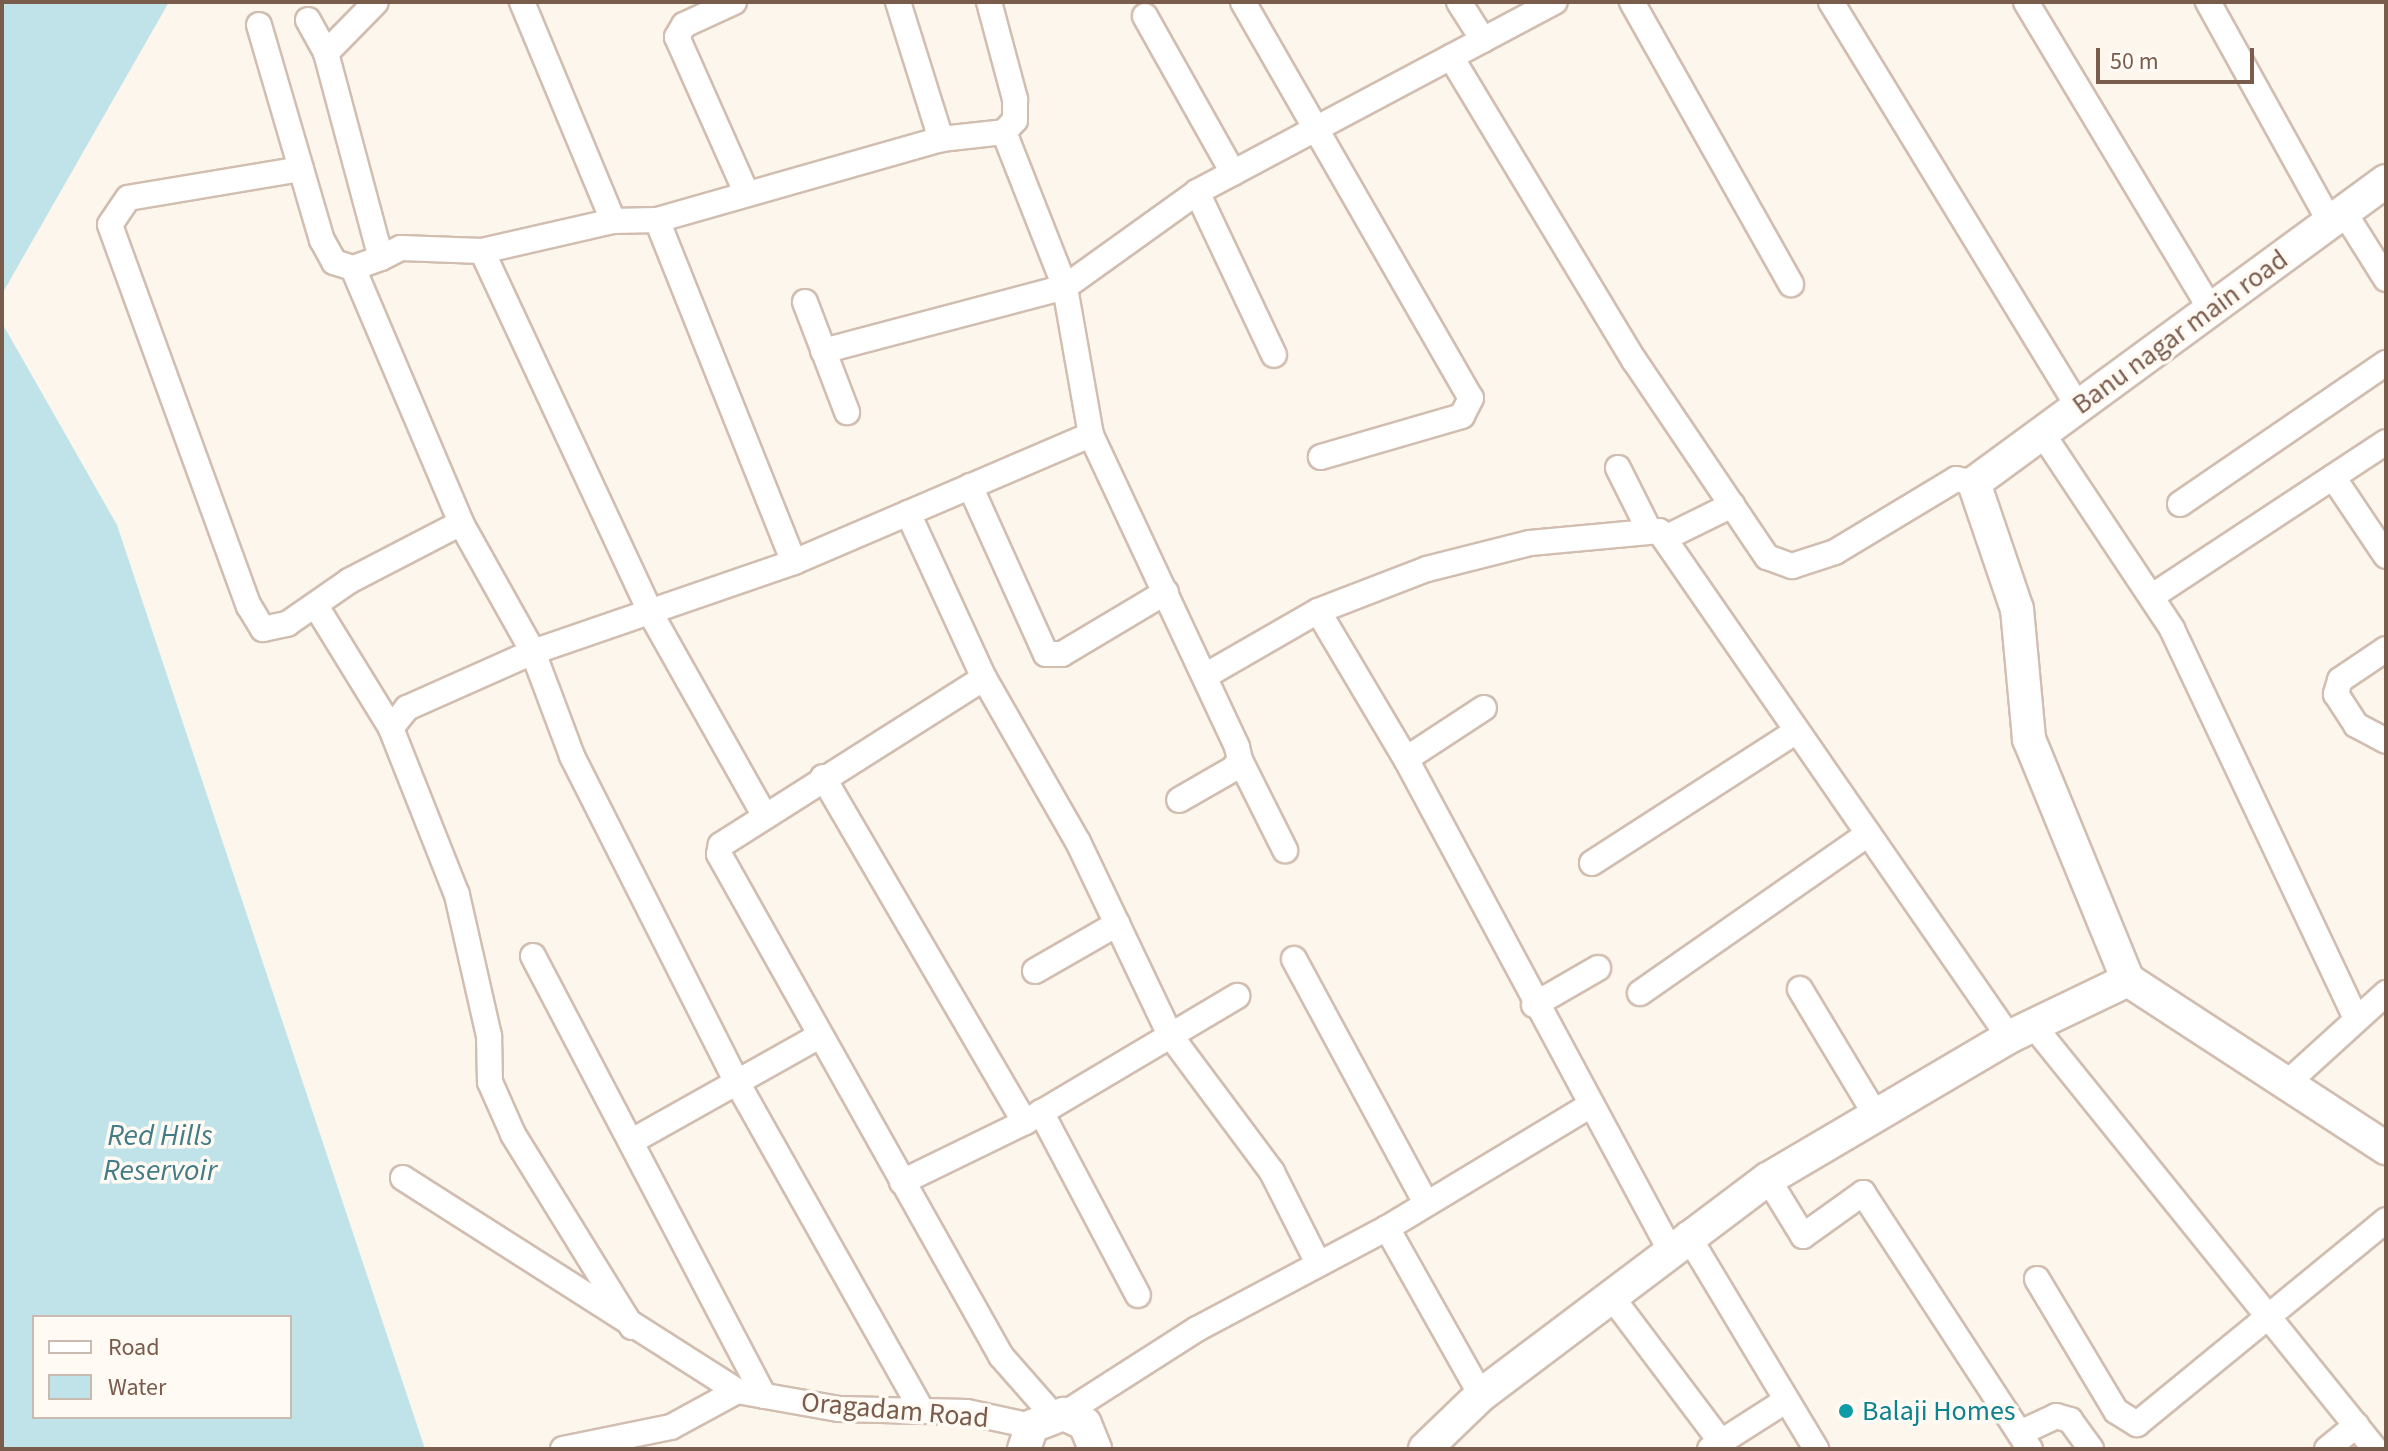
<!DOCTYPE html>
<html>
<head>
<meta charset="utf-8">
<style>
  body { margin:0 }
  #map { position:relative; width:2388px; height:1451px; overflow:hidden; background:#fdf6ec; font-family:"Source Sans 3",sans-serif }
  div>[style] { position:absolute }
  .water>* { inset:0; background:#bfe3e8 }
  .roads { filter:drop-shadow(2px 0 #d1beb0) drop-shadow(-2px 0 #d1beb0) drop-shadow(0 2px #d1beb0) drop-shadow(0 -2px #d1beb0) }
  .street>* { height:24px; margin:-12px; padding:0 12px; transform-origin:12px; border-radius:12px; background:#fff }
  .secondary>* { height:32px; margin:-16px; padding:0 16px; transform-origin:16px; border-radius:16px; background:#fff }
  .dots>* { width:22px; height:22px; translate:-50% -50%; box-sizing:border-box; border:4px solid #fffaf3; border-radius:50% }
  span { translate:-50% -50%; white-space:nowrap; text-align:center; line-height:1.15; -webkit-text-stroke:7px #fffaf3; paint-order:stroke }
  .street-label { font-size:28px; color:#7a5c4d }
  .culture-label { font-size:28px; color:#0d838f }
  .left { translate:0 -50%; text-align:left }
  .water-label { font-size:30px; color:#437c86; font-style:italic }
  .frame { position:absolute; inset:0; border:4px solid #7a5c4d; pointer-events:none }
  .legend { position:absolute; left:32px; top:1315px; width:260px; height:104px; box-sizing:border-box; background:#fffaf3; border:2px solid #cabbb1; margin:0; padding:10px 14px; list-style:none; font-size:24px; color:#7a5c4d }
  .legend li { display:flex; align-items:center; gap:16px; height:40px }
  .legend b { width:40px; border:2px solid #cabbb1 }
  .scale { position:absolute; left:2096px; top:48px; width:158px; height:36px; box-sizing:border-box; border:4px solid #7a5c4d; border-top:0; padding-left:10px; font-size:24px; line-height:28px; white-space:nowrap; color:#7a5c4d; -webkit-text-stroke:6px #fffaf3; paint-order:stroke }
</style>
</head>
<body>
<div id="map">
  <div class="water">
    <i style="clip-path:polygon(2px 2px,169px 2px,2px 294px)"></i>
    <i style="clip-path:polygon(evenodd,2px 323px,117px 525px,425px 1449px,2px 1449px,2px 323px,34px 1317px,290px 1317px,290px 1417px,34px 1417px,34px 1317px)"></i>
  </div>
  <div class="roads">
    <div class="street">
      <i style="left:522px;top:2px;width:237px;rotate:67.4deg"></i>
      <i style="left:734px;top:2px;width:55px;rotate:155.3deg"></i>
      <i style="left:684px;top:25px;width:14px;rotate:120deg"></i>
      <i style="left:677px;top:37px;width:167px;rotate:66deg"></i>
      <i style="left:898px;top:2px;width:144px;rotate:72.6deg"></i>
      <i style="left:1243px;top:2px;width:457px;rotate:60.1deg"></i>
      <i style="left:1471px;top:398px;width:20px;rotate:117deg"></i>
      <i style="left:1462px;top:416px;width:147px;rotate:163.8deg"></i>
      <i style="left:1459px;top:2px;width:45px;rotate:57.7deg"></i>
      <i style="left:1632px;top:2px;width:324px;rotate:60.6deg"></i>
      <i style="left:1831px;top:2px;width:474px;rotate:58.6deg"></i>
      <i style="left:2026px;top:2px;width:359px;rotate:59deg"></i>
      <i style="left:2208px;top:2px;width:252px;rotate:61deg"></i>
      <i style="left:1145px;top:16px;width:180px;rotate:60.7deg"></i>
      <i style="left:308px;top:20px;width:38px;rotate:61deg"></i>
      <i style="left:326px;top:53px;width:212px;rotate:75deg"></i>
      <i style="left:381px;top:258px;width:22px;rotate:-27deg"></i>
      <i style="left:401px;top:248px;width:81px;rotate:2.1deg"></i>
      <i style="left:482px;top:251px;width:134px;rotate:-12.9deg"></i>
      <i style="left:613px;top:221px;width:44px;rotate:-1.3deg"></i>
      <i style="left:657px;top:220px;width:295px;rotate:-15.9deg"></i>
      <i style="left:941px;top:139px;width:63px;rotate:-6.3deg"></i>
      <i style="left:1004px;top:132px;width:16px;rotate:-47deg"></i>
      <i style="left:1015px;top:120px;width:21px;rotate:-90deg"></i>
      <i style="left:1015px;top:99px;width:100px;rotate:-105deg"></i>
      <i style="left:259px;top:25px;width:224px;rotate:73.7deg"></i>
      <i style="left:322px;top:240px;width:25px;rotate:61deg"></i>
      <i style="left:334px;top:262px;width:20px;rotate:18deg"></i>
      <i style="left:326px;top:53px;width:71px;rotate:-45.6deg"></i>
      <i style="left:1451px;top:57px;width:354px;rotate:58.9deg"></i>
      <i style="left:1634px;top:360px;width:238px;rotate:56deg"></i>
      <i style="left:1767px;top:557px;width:27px;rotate:20deg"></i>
      <i style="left:1792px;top:566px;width:45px;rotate:-18deg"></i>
      <i style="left:1835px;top:552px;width:141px;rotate:-31.1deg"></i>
      <i style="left:1956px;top:479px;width:18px;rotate:13deg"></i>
      <i style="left:301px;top:169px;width:175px;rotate:170.5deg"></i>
      <i style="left:128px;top:198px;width:32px;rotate:124deg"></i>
      <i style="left:110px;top:225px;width:406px;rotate:70deg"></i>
      <i style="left:249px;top:606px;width:27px;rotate:59deg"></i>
      <i style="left:263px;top:629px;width:25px;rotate:-12deg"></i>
      <i style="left:287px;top:624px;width:75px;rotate:-34.7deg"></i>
      <i style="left:349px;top:581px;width:126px;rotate:-27.4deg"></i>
      <i style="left:1197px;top:192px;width:180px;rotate:64.7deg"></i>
      <i style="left:2344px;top:212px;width:79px;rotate:57.9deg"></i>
      <i style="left:657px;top:220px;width:368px;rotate:68.2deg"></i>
      <i style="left:482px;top:251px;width:400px;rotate:65deg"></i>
      <i style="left:651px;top:614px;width:232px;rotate:60.6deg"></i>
      <i style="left:381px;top:258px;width:30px;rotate:160deg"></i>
      <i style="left:353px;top:268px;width:277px;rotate:67deg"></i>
      <i style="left:461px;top:523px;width:148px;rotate:60.8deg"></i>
      <i style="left:533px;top:652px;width:111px;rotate:69.4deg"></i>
      <i style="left:572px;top:756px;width:368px;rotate:63.2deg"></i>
      <i style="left:738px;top:1084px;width:375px;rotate:60.6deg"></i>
      <i style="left:805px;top:302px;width:118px;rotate:69.1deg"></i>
      <i style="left:823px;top:351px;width:250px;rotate:-14.8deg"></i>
      <i style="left:1065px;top:287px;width:167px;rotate:-111.5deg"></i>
      <i style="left:2042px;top:433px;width:235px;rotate:56.4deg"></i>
      <i style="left:2172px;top:629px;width:430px;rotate:64.7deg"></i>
      <i style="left:1091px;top:435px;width:344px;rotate:64.9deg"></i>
      <i style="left:1237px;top:747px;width:13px;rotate:77deg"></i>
      <i style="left:1240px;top:760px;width:11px;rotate:128deg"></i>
      <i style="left:1233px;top:769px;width:62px;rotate:150.1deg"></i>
      <i style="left:1618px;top:468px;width:67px;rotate:63.4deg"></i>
      <i style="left:2333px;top:477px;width:95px;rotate:56.1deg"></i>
      <i style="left:970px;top:486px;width:184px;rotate:65.7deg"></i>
      <i style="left:1046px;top:654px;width:16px"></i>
      <i style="left:1062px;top:654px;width:121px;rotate:-30.8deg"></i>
      <i style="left:2180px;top:504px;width:250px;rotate:-34.4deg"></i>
      <i style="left:908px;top:513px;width:182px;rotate:65.3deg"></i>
      <i style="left:984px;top:678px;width:189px;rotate:60.2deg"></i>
      <i style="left:1078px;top:842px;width:214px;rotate:64.5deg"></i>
      <i style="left:1170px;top:1035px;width:171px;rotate:53.3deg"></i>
      <i style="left:1272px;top:1172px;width:102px;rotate:63.2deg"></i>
      <i style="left:1665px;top:538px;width:75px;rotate:-26.2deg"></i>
      <i style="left:2154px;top:595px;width:278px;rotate:-33.4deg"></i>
      <i style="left:316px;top:606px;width:143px;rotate:58.4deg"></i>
      <i style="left:1318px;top:611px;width:172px;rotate:59.3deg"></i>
      <i style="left:1406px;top:759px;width:555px;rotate:61.73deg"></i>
      <i style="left:2386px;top:649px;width:55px;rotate:146deg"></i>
      <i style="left:2340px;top:680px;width:15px;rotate:106deg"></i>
      <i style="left:2336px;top:694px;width:37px;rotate:57deg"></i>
      <i style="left:2356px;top:725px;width:34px;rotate:28deg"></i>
      <i style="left:1205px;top:676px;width:130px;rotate:-29.9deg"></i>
      <i style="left:1318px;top:611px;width:117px;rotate:-21.1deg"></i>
      <i style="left:1427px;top:569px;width:106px;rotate:-14.2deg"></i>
      <i style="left:1530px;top:543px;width:130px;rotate:-5.3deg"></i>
      <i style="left:1659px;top:531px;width:615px;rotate:55.33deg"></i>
      <i style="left:984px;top:678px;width:312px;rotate:147.6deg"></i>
      <i style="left:721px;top:845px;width:9px;rotate:103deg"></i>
      <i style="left:719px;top:854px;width:576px;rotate:60.67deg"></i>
      <i style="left:1001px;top:1356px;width:77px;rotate:48.7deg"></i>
      <i style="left:1406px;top:759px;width:93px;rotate:-33.2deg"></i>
      <i style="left:1240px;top:760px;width:101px;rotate:63.4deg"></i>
      <i style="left:823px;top:777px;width:400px;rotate:59.7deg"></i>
      <i style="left:1025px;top:1122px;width:247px;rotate:-30.7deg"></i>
      <i style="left:1592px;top:863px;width:240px;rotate:-32.8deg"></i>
      <i style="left:533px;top:956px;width:497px;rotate:62.3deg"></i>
      <i style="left:1294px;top:959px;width:277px;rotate:61.6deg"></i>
      <i style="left:1035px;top:971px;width:95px;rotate:-29.8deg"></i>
      <i style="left:1800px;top:989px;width:146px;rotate:59deg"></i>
      <i style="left:1640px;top:993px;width:278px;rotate:-34.9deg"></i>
      <i style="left:1534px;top:1005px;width:74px;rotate:-30deg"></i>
      <i style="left:2033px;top:1025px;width:545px;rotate:51.11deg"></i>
      <i style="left:2285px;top:1085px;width:137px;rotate:-42.3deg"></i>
      <i style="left:1041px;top:1112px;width:207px;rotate:62.1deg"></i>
      <i style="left:634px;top:1140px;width:212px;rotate:-29.3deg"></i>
      <i style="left:403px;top:1178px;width:396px;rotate:32.5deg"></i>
      <i style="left:737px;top:1391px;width:104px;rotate:10deg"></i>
      <i style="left:839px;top:1409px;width:128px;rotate:1.3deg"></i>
      <i style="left:967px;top:1412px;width:66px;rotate:12.2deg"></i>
      <i style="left:1768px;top:1179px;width:67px;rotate:58.4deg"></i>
      <i style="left:1803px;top:1236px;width:74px;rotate:-35.6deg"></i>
      <i style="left:1863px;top:1193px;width:306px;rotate:56.9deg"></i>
      <i style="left:902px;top:1182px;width:137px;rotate:-26deg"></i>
      <i style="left:1387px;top:1228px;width:192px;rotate:60.6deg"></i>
      <i style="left:1687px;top:1234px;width:251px;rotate:59deg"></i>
      <i style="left:2037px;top:1279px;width:154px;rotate:59.1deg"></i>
      <i style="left:2116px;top:1411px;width:25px;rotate:32deg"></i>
      <i style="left:2137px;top:1424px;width:322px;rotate:-39.3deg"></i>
      <i style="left:1611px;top:1296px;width:183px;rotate:53deg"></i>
      <i style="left:632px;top:1327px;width:227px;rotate:-121.7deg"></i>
      <i style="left:513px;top:1134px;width:57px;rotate:-113.9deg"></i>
      <i style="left:490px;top:1082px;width:46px;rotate:-91.2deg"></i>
      <i style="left:489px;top:1036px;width:145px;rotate:-102.8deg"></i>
      <i style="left:457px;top:895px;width:180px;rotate:-111.6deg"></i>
      <i style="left:391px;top:728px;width:26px;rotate:-51deg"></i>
      <i style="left:407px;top:708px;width:138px;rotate:-24deg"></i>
      <i style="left:533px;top:652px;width:276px;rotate:-19deg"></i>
      <i style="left:794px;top:562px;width:323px;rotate:-23.2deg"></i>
      <i style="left:1091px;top:435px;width:150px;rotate:-100deg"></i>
      <i style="left:1065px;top:287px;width:163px;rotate:-35.7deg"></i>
      <i style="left:1197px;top:192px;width:405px;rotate:-28deg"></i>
      <i style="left:1064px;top:1414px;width:158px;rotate:-32.6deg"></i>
      <i style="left:1197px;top:1329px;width:215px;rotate:-28deg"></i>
      <i style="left:1387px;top:1228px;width:236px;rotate:-31.1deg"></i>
      <i style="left:2020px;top:1433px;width:40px;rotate:-25deg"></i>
      <i style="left:2056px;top:1416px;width:15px;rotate:16deg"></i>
      <i style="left:2070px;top:1420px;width:36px;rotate:54deg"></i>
      <i style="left:563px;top:1449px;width:110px;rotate:-11.5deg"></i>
      <i style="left:671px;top:1427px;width:75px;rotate:-28.6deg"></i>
      <i style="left:1710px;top:1449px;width:89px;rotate:-32.6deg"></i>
      <i style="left:2327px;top:1449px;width:38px;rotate:-39deg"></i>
    </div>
    <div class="secondary">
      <i style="left:2386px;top:181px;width:511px;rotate:143.76deg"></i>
      <i style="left:1974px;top:483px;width:133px;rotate:71.2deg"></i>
      <i style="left:2017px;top:609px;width:131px;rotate:84.7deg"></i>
      <i style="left:2029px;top:739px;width:261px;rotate:67.7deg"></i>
      <i style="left:2128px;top:980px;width:308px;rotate:33.1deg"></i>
      <i style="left:1024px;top:1449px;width:24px;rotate:-71deg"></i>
      <i style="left:1032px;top:1426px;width:34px;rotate:-21deg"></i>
      <i style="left:1064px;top:1414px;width:23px;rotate:25deg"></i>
      <i style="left:1085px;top:1424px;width:27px;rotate:68deg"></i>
      <i style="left:1425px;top:1449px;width:78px;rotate:-44deg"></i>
      <i style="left:1481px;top:1395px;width:359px;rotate:-37deg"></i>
      <i style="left:1768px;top:1179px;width:280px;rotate:-30.5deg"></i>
      <i style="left:2009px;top:1037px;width:132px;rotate:-25.6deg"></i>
    </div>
  </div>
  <div class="dots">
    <i style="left:1846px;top:1411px;background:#0f9aa8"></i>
  </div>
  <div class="street-label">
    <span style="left:2180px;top:332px;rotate:-36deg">Banu nagar main road</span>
    <span style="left:895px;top:1410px;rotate:5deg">Oragadam Road</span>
  </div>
  <div class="culture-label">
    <span class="left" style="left:1862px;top:1411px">Balaji Homes</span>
  </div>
  <div class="water-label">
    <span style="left:160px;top:1153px">Red Hills<br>Reservoir</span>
  </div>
  <div class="frame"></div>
  <ul class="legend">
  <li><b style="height:10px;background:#fff"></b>Road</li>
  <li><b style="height:22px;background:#bfe3e8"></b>Water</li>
  </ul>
  <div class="scale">50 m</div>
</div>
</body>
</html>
